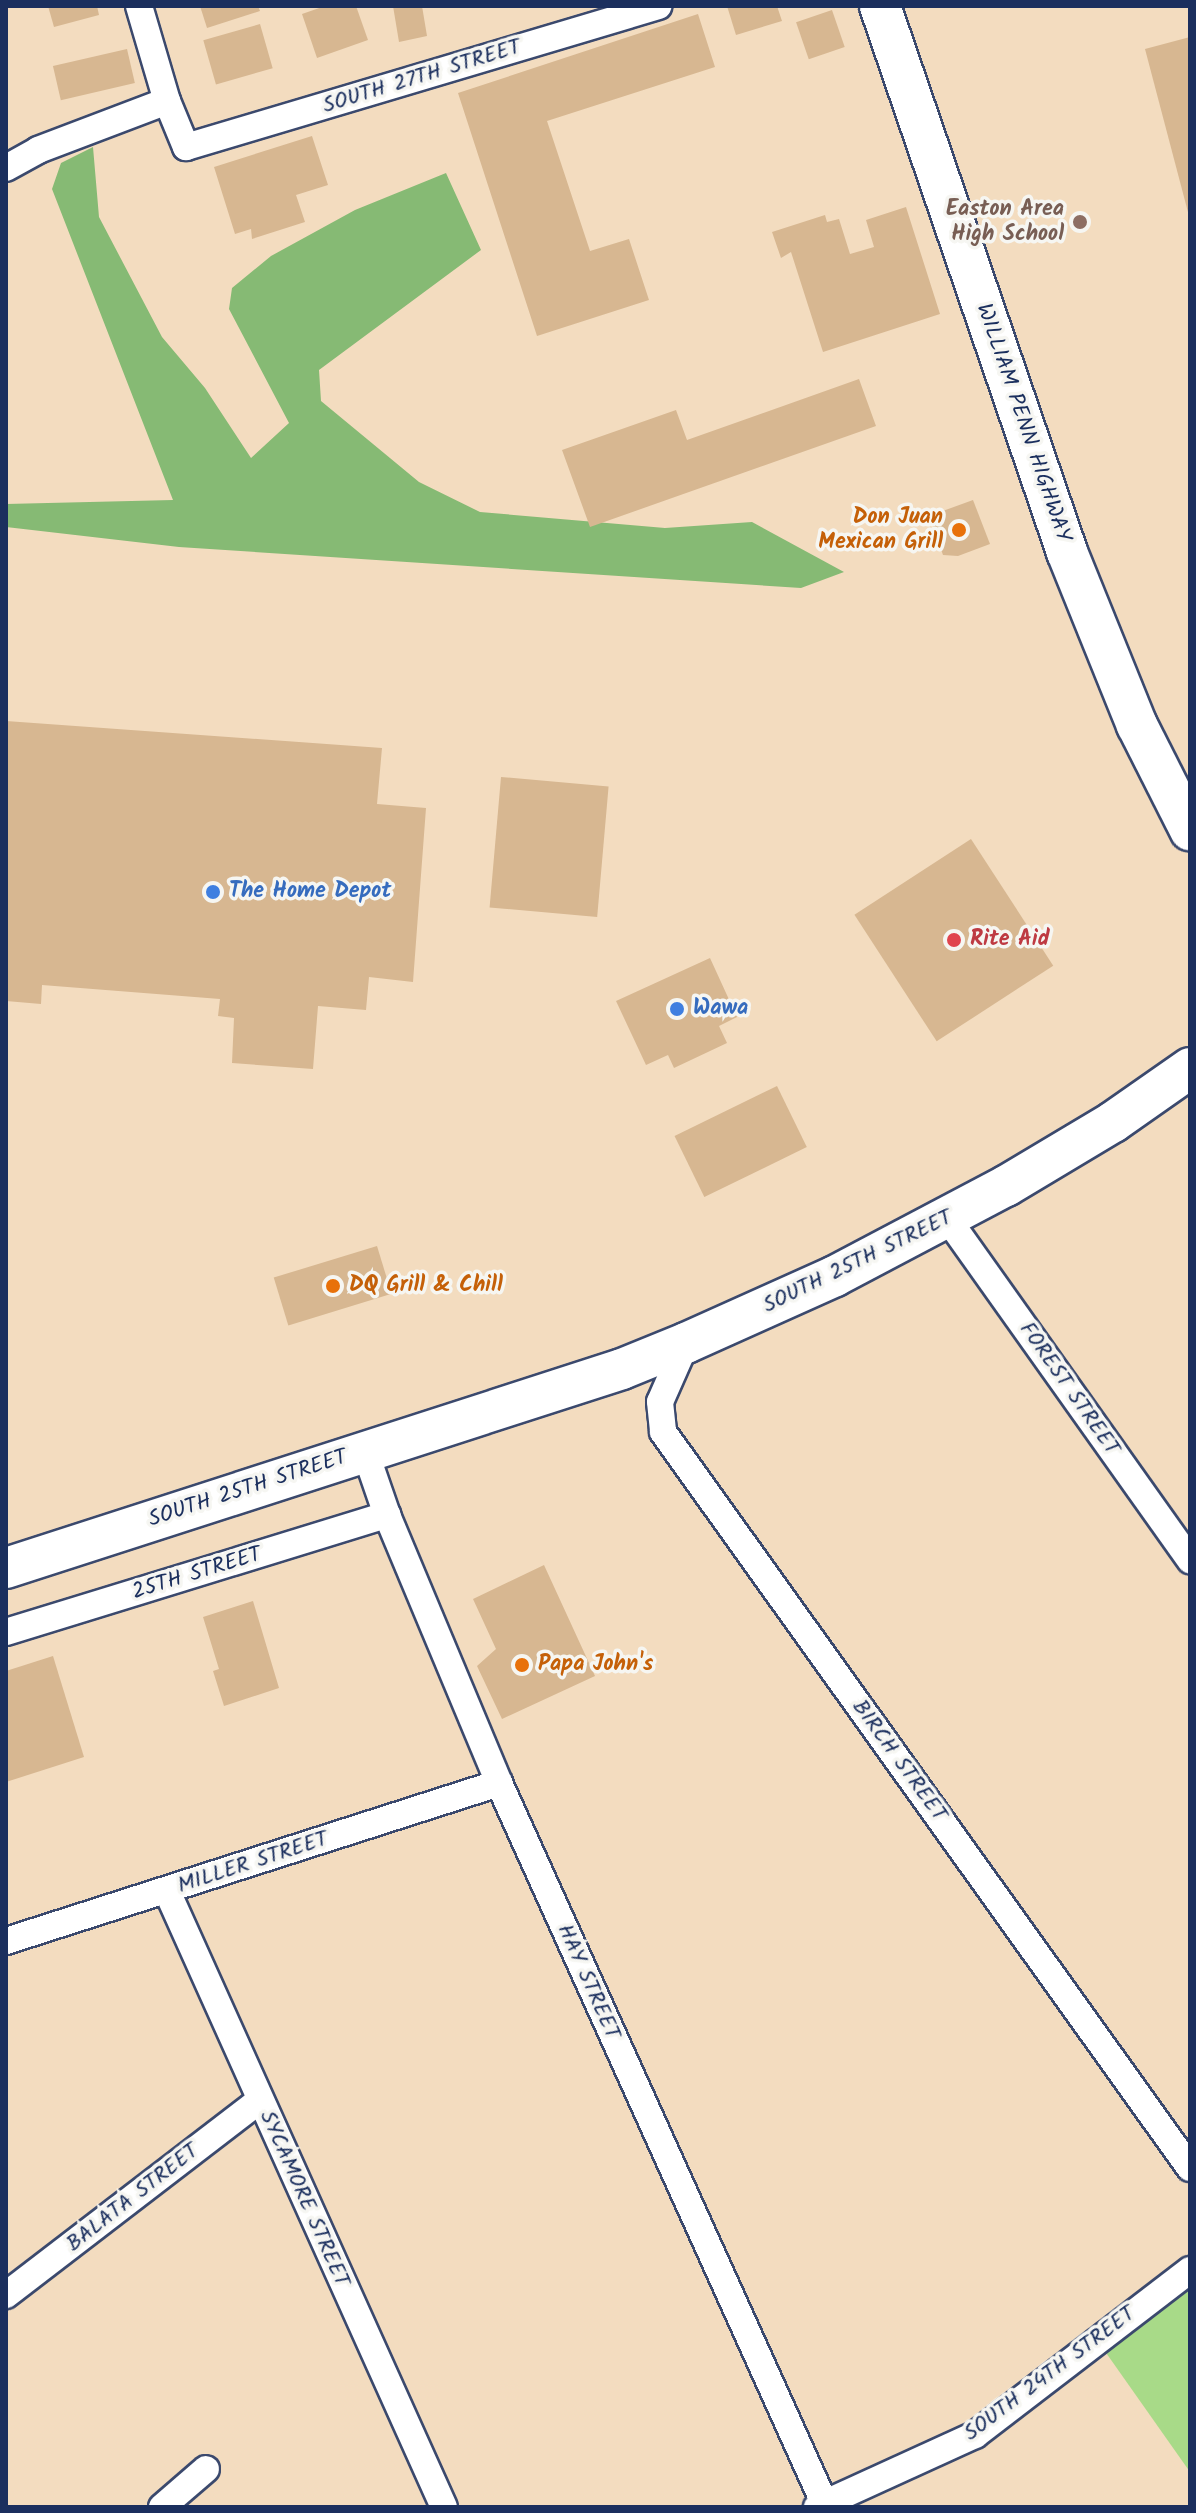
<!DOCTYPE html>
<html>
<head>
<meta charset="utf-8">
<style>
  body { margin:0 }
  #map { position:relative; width:1196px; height:2513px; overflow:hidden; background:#f3dcbf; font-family:Kalam,sans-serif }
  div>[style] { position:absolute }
  .green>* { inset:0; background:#a8da88 }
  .forest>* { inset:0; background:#86ba74 }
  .building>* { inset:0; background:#d7b791; transform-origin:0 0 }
  .roads { filter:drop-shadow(2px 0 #3b496d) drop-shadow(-2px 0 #3b496d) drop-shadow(0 2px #3b496d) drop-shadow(0 -2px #3b496d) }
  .street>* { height:26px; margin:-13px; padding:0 13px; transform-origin:13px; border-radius:13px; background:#fff }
  .primary>* { height:40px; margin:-20px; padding:0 20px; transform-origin:20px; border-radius:20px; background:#fff }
  .dots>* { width:22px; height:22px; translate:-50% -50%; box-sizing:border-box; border:4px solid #f6f6f2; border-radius:50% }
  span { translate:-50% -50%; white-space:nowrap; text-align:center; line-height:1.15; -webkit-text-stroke:7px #f6f6f2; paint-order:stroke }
  .street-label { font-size:22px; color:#1b2f5e }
  .education-label { font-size:22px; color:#785e54; font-weight:700 }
  .right { translate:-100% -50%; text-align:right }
  .food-label { font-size:22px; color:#c56008; font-weight:700 }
  .left { translate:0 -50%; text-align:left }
  .shop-label { font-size:22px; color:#366cbe; font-weight:700 }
  .health-label { font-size:22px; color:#be3a42; font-weight:700 }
  .frame { position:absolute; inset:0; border:8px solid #1b2f5e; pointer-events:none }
</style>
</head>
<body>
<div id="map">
  <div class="green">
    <i style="clip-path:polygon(1190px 2270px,1190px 2472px,1097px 2340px)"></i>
  </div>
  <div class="forest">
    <i style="clip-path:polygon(93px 147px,99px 217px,162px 337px,205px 388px,251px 458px,289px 423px,229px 309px,232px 288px,271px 256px,355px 210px,446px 173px,481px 250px,319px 370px,321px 401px,419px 482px,480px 512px,665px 528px,752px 522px,844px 572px,801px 588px,179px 547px,6px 527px,6px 504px,173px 500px,52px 189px,61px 163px)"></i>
  </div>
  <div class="building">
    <i style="clip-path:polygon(48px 6px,97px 6px,99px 15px,54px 27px)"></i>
    <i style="clip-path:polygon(200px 6px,258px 6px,260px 11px,207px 28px)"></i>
    <i style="clip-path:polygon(325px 6px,356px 6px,368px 40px,317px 58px,302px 14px)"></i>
    <i style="clip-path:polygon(393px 6px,422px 6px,427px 36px,399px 42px)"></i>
    <i style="clip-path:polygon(727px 6px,777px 6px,782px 21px,736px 35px)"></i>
    <i style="left:832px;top:10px;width:39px;height:38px;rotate:71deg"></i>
    <i style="clip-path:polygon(698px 14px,715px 67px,547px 121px,590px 251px,629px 239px,649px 300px,537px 336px,458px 93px)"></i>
    <i style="left:260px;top:24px;width:46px;height:59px;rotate:74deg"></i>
    <i style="clip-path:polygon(1190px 37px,1190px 216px,1189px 216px,1145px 49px)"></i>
    <i style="left:127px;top:49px;width:35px;height:76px;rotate:77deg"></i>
    <i style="clip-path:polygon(312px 136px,328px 185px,296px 195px,305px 222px,252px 239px,251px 229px,235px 234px,214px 167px)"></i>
    <i style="clip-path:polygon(906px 207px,940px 314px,823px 352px,791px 252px,781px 258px,772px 232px,825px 215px,827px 222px,839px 219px,850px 254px,874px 247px,866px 220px)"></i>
    <i style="clip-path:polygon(859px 379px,876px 426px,590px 527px,562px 450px,676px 410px,687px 440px)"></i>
    <i style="clip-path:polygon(973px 500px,990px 544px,958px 556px,943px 555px,929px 516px)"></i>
    <i style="clip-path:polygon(6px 721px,382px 748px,377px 804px,426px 808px,413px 982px,369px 977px,366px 1010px,318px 1006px,313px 1069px,232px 1063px,234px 1018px,218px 1016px,220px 999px,42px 985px,41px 1004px,6px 1001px)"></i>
    <i style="left:501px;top:777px;width:108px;height:131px;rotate:5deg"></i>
    <i style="left:971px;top:839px;width:151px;height:139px;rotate:57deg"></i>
    <i style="clip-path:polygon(710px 958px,737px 1017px,719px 1026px,727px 1043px,674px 1068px,668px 1055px,646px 1065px,616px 1001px)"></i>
    <i style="left:777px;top:1086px;width:68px;height:114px;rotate:64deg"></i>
    <i style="left:377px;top:1246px;width:50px;height:108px;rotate:73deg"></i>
    <i style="clip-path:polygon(544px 1565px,595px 1676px,502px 1719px,477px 1666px,496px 1649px,473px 1599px)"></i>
    <i style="clip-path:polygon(253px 1601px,279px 1688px,224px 1706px,213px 1671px,219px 1669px,203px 1617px)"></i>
    <i style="clip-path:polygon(53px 1656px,84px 1757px,6px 1782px,6px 1671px)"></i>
  </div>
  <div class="roads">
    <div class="street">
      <i style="left:139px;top:6px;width:99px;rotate:73.6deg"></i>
      <i style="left:167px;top:101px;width:50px;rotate:67.6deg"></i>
      <i style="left:186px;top:147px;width:493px;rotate:-16.6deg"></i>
      <i style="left:6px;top:168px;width:37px;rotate:-29deg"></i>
      <i style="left:38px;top:150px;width:138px;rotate:-20.8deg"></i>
      <i style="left:947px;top:1218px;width:420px;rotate:54.6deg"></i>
      <i style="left:686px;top:1343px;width:64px;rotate:113.8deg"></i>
      <i style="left:660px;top:1402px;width:30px;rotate:84deg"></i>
      <i style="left:663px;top:1432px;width:905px;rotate:54.4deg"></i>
      <i style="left:365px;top:1451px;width:68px;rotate:71deg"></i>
      <i style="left:387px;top:1515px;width:290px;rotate:67.3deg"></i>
      <i style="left:499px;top:1783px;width:794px;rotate:65.69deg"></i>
      <i style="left:6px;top:1632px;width:399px;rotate:-17.1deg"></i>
      <i style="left:167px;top:1891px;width:675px;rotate:65.79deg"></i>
      <i style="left:6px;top:1941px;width:518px;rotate:-17.77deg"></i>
      <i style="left:6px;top:2295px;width:320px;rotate:-37.5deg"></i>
      <i style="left:162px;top:2507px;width:58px;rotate:-40.8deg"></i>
      <i style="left:817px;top:2507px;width:174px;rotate:-24.5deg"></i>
      <i style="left:975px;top:2435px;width:271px;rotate:-37.5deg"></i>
    </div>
    <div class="primary">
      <i style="left:880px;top:6px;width:577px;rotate:71.09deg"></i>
      <i style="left:1067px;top:552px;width:187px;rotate:68deg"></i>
      <i style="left:1137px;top:725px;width:118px;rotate:63.2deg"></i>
      <i style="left:6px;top:1568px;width:647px;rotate:-17.9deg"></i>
      <i style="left:622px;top:1369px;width:69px;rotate:-22.1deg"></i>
      <i style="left:686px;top:1343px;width:163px;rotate:-24.2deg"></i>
      <i style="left:835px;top:1276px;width:193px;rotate:-27.8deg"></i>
      <i style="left:1006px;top:1186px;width:125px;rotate:-30.9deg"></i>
      <i style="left:1113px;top:1122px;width:94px;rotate:-35deg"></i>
    </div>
  </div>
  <div class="dots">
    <i style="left:1080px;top:222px;background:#8d6e63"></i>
    <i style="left:959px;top:530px;background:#e8710a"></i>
    <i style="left:213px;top:892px;background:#3f7fe0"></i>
    <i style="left:954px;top:940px;background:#e0444e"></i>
    <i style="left:677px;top:1009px;background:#3f7fe0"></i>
    <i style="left:333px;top:1286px;background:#e8710a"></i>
    <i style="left:522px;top:1665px;background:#e8710a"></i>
  </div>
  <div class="street-label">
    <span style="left:422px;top:77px;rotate:-17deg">SOUTH 27TH STREET</span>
    <span style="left:1023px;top:423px;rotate:71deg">WILLIAM PENN HIGHWAY</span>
    <span style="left:858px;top:1262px;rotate:-26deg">SOUTH 25TH STREET</span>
    <span style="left:1069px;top:1389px;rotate:55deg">FOREST STREET</span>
    <span style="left:248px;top:1489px;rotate:-18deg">SOUTH 25TH STREET</span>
    <span style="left:197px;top:1574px;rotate:-17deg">25TH STREET</span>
    <span style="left:899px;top:1761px;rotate:54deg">BIRCH STREET</span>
    <span style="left:253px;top:1863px;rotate:-18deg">MILLER STREET</span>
    <span style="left:588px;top:1982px;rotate:66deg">HAY STREET</span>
    <span style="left:133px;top:2198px;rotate:-38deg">BALATA STREET</span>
    <span style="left:304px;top:2199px;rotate:66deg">SYCAMORE STREET</span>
    <span style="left:1050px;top:2374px;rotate:-37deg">SOUTH 24TH STREET</span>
  </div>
  <div class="education-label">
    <span class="right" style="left:1064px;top:222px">Easton Area<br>High School</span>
  </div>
  <div class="food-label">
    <span class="right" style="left:943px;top:530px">Don Juan<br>Mexican Grill</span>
    <span class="left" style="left:349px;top:1286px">DQ Grill &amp; Chill</span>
    <span class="left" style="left:538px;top:1665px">Papa John's</span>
  </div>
  <div class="shop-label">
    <span class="left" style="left:229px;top:892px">The Home Depot</span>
    <span class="left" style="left:693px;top:1009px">Wawa</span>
  </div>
  <div class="health-label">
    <span class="left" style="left:970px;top:940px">Rite Aid</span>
  </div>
  <div class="frame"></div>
</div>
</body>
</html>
